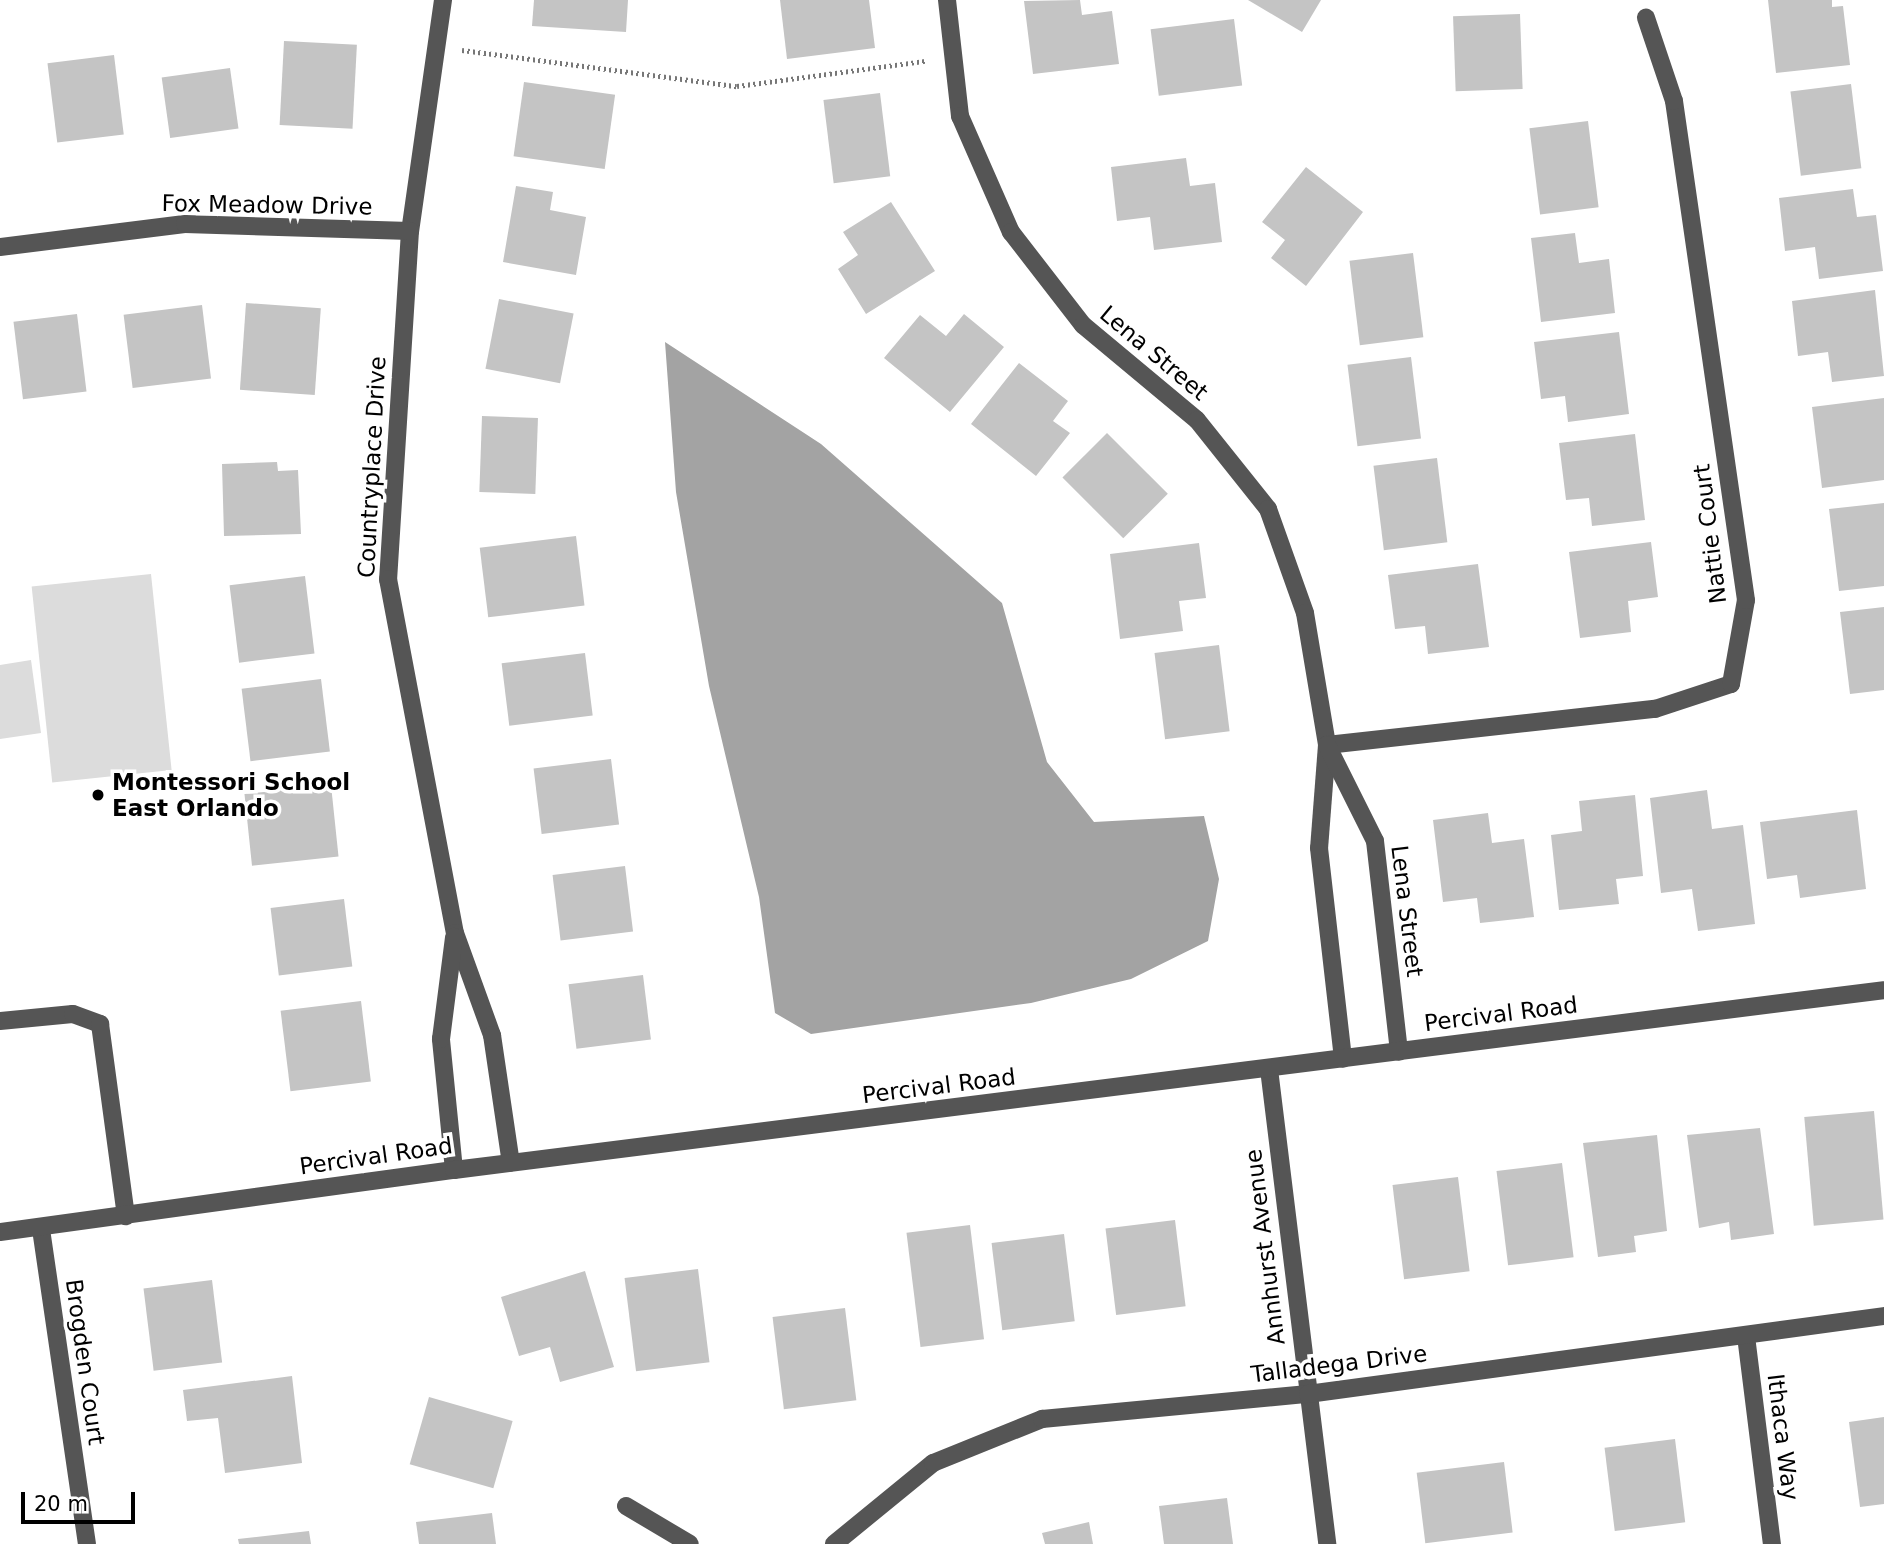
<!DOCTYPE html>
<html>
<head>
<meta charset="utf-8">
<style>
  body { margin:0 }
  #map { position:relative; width:1884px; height:1544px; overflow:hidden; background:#fff; font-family:"DejaVu Sans",sans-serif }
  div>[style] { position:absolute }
  .green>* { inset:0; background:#dcdcdc; transform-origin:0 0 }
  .water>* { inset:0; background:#a3a3a3 }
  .building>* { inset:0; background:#c4c4c4; transform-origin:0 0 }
  .path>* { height:4.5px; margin-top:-2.25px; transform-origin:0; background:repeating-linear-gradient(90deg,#777 0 2px,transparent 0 5.5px) }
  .minor>* { height:18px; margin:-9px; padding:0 9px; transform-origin:9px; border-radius:9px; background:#555 }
  .dots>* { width:19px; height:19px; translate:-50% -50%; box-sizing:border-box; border:4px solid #fff; border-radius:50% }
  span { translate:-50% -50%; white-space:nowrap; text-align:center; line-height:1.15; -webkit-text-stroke:7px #fff; paint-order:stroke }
  .street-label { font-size:23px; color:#000 }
  .poi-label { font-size:23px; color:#000; font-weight:700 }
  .left { translate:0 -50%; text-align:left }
  .scale { position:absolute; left:21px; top:1492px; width:114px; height:32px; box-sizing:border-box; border:4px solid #000; border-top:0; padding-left:9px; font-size:21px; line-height:24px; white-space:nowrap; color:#000; -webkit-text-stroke:5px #fff; paint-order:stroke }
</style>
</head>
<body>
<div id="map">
  <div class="green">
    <i style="left:151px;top:574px;width:197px;height:120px;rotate:84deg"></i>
    <i style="clip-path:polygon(31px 660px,41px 733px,0 739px,0 665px)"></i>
  </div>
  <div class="water">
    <i style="clip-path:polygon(665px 342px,821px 444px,1002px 603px,1047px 762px,1094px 822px,1204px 816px,1219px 879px,1208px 941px,1131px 979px,1031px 1003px,811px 1034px,775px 1013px,759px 897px,709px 686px,676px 492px)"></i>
  </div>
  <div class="building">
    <i style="clip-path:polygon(534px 0,628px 0,626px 32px,532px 26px)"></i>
    <i style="clip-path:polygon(780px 0,869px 0,875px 48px,787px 59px)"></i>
    <i style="clip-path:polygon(1080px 0,1082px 15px,1112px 11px,1119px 64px,1033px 74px,1024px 1px)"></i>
    <i style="clip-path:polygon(1248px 0,1321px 0,1302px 32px)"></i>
    <i style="clip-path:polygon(1768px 0,1832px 0,1832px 7px,1843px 6px,1850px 65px,1776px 73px)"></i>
    <i style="left:1520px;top:14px;width:75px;height:67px;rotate:88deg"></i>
    <i style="left:1234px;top:19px;width:67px;height:84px;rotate:83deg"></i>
    <i style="left:284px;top:41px;width:73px;height:84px;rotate:3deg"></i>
    <i style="left:114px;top:55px;width:80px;height:67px;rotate:83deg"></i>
    <i style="left:230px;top:68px;width:61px;height:69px;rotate:82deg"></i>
    <i style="left:524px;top:82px;width:92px;height:75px;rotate:8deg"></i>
    <i style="left:1851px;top:84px;width:85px;height:61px;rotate:83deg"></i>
    <i style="left:880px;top:93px;width:84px;height:57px;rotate:83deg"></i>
    <i style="left:1588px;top:121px;width:87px;height:59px;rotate:83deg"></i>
    <i style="clip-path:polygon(1186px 158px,1190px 186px,1215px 183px,1222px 242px,1154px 250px,1150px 217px,1117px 221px,1111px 167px)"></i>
    <i style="clip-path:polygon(1306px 167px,1363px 212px,1306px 286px,1271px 258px,1285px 240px,1262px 222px)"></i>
    <i style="clip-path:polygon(516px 186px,553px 192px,550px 210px,586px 217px,576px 275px,503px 262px)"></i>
    <i style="clip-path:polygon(1853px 189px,1857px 217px,1876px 215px,1883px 271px,1819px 279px,1815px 247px,1785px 251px,1779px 198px)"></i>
    <i style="clip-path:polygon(891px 202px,935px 271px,866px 314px,838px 269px,858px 255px,843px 232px)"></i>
    <i style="clip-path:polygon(1575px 233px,1579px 263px,1609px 259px,1615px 313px,1541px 322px,1531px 238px)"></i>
    <i style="left:1413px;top:253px;width:85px;height:64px;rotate:83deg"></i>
    <i style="clip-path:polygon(1875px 290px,1884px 376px,1832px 382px,1828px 352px,1798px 356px,1792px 301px)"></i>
    <i style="left:499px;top:299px;width:76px;height:71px;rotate:11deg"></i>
    <i style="left:246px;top:303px;width:75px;height:87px;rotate:4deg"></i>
    <i style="left:202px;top:305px;width:74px;height:79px;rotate:83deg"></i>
    <i style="left:77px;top:314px;width:78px;height:64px;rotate:83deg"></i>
    <i style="clip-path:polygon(964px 314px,1004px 347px,950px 412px,884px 358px,920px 315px,946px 336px)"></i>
    <i style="clip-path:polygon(1619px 332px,1629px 414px,1568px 422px,1565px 396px,1541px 399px,1534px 342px)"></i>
    <i style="left:1411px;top:357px;width:82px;height:64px;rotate:83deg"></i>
    <i style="clip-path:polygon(1019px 363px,1068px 401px,1053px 421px,1070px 433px,1036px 476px,971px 424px)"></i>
    <i style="clip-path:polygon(1884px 398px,1884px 480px,1822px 488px,1812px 407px)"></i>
    <i style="left:482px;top:416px;width:56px;height:76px;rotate:2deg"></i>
    <i style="left:1107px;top:433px;width:86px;height:63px;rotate:45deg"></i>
    <i style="clip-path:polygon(1635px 434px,1645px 520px,1592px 526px,1589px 498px,1566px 500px,1559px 443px)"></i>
    <i style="left:1437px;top:458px;width:85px;height:64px;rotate:83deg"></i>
    <i style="clip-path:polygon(277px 462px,278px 471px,298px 470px,301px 534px,224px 536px,222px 464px)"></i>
    <i style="clip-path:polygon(1884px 503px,1884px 586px,1839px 591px,1829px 509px)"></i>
    <i style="left:576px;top:536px;width:70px;height:97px;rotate:83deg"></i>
    <i style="clip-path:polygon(1651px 542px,1658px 597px,1628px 601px,1631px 632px,1580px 638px,1569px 552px)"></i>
    <i style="clip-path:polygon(1199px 543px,1206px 598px,1179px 601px,1183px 631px,1120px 639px,1110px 554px)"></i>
    <i style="clip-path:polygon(1478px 564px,1489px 647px,1428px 654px,1425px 626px,1395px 629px,1388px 575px)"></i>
    <i style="left:305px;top:576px;width:78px;height:76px;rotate:83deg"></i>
    <i style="clip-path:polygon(1884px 607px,1884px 690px,1850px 694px,1840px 612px)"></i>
    <i style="left:1219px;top:645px;width:87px;height:65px;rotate:83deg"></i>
    <i style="left:585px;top:653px;width:63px;height:84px;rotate:83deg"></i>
    <i style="left:321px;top:679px;width:73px;height:80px;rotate:83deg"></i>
    <i style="left:611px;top:759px;width:66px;height:78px;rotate:83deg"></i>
    <i style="left:331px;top:785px;width:72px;height:87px;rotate:84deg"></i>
    <i style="clip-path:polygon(1707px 790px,1712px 829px,1743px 825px,1755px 924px,1698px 931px,1692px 889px,1661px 893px,1650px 798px)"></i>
    <i style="clip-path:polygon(1635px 795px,1643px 876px,1616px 879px,1619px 904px,1559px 910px,1551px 835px,1582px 831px,1579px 801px)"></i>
    <i style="clip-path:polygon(1857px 810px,1866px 889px,1800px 898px,1797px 875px,1767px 879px,1760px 822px)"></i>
    <i style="clip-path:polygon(1488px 813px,1492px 843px,1524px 839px,1534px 917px,1480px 923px,1477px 898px,1443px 902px,1433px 820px)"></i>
    <i style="left:625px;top:866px;width:66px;height:73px;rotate:83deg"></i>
    <i style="left:344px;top:899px;width:68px;height:74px;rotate:83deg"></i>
    <i style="left:643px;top:975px;width:65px;height:75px;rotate:83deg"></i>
    <i style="left:361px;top:1001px;width:81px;height:81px;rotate:83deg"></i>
    <i style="left:1874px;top:1111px;width:109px;height:70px;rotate:85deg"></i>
    <i style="clip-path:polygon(1760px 1128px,1774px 1234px,1731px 1240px,1729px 1222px,1699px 1228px,1687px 1135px)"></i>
    <i style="clip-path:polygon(1657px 1135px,1667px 1231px,1634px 1236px,1636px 1252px,1598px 1257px,1583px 1143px)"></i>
    <i style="left:1562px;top:1163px;width:95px;height:66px;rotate:83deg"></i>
    <i style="left:1458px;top:1177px;width:95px;height:66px;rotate:83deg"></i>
    <i style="left:1175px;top:1220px;width:87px;height:70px;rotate:83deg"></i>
    <i style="left:970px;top:1225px;width:115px;height:64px;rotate:83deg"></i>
    <i style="left:1064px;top:1234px;width:88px;height:73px;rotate:83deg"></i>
    <i style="left:698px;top:1269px;width:94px;height:74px;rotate:83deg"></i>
    <i style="clip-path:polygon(585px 1271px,614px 1367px,560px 1382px,550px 1347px,519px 1356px,501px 1297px)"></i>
    <i style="left:212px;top:1280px;width:83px;height:69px;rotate:83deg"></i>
    <i style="left:845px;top:1308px;width:93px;height:73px;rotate:83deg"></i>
    <i style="clip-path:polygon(292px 1376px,302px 1463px,225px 1473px,218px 1418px,187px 1421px,183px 1390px)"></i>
    <i style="left:429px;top:1397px;width:87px;height:70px;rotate:16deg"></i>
    <i style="clip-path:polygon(1884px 1417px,1884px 1504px,1860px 1507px,1849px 1422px)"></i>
    <i style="left:1675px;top:1439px;width:84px;height:71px;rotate:83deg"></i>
    <i style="left:1504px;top:1462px;width:71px;height:88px;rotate:83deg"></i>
    <i style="clip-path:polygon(1227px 1498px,1233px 1544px,1164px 1544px,1159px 1506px)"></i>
    <i style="clip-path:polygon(492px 1513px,496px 1544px,419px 1544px,416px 1522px)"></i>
    <i style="clip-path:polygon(1089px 1522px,1093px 1544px,1045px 1544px,1042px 1533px)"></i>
    <i style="clip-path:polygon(309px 1531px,311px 1544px,239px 1544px,238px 1539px)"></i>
  </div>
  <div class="path">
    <i style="left:462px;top:50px;width:277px;rotate:7.5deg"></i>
    <i style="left:737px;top:86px;width:190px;rotate:-7.6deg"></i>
  </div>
  <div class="minor">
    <i style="left:443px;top:0;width:233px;rotate:98.1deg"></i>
    <i style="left:410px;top:231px;width:349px;rotate:93.6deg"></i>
    <i style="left:388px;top:579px;width:360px;rotate:79.3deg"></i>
    <i style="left:455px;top:933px;width:109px;rotate:70.1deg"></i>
    <i style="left:492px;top:1035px;width:129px;rotate:81.6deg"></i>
    <i style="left:947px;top:0;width:117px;rotate:83.6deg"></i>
    <i style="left:960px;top:116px;width:127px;rotate:66.3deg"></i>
    <i style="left:1011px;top:232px;width:118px;rotate:52.3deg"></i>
    <i style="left:1083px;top:325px;width:148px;rotate:39.8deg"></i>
    <i style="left:1197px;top:420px;width:114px;rotate:51.4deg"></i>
    <i style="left:1268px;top:509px;width:110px;rotate:70.4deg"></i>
    <i style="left:1305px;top:613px;width:134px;rotate:80.5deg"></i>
    <i style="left:1327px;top:745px;width:103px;rotate:94.4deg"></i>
    <i style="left:1319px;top:848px;width:212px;rotate:83.5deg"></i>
    <i style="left:0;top:247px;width:186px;rotate:-7.1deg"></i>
    <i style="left:185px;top:224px;width:225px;rotate:1.8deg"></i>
    <i style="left:1327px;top:745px;width:330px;rotate:-6.3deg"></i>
    <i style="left:1655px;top:709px;width:80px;rotate:-18.2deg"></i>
    <i style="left:1731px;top:684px;width:85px;rotate:-79.9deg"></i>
    <i style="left:1746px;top:600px;width:504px;rotate:-98.21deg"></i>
    <i style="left:1674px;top:101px;width:88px;rotate:-108.6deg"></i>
    <i style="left:1327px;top:745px;width:107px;rotate:63.4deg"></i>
    <i style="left:1375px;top:841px;width:212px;rotate:83.5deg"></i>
    <i style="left:0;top:1021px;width:73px;rotate:-5.5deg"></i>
    <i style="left:73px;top:1014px;width:29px;rotate:20deg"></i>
    <i style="left:100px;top:1024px;width:194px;rotate:82.3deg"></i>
    <i style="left:1269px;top:1069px;width:479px;rotate:83deg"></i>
    <i style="left:454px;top:1170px;width:132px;rotate:-95.7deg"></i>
    <i style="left:441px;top:1039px;width:103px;rotate:-82.7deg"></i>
    <i style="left:41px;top:1229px;width:318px;rotate:81.7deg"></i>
    <i style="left:0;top:1232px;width:458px;rotate:-7.8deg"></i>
    <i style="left:454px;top:1170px;width:1441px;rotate:-7.17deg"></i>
    <i style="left:1746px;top:1336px;width:210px;rotate:82.9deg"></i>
    <i style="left:626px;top:1506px;width:74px;rotate:30.7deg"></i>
    <i style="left:834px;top:1544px;width:128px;rotate:-39.3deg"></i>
    <i style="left:933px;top:1463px;width:118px;rotate:-22deg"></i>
    <i style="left:1042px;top:1419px;width:267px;rotate:-5.4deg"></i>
    <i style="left:1308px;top:1394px;width:581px;rotate:-7.71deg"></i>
  </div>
  <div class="dots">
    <i style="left:98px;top:795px;background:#000"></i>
  </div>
  <div class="street-label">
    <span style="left:267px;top:205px;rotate:1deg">Fox Meadow Drive</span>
    <span style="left:1154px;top:353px;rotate:40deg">Lena Street</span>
    <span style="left:372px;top:467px;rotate:-87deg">Countryplace Drive</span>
    <span style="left:1710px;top:534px;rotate:-97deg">Nattie Court</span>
    <span style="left:1407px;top:911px;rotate:83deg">Lena Street</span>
    <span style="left:1501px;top:1014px;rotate:-7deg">Percival Road</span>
    <span style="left:939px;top:1086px;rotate:-7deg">Percival Road</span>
    <span style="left:376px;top:1156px;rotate:-8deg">Percival Road</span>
    <span style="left:1265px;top:1247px;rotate:-97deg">Annhurst Avenue</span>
    <span style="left:85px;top:1362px;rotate:82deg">Brogden Court</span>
    <span style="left:1339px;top:1364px;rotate:-7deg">Talladega Drive</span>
    <span style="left:1783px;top:1437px;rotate:83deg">Ithaca Way</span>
  </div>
  <div class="poi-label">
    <span class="left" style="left:112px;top:795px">Montessori School<br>East Orlando</span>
  </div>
  <div class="scale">20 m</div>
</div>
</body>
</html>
